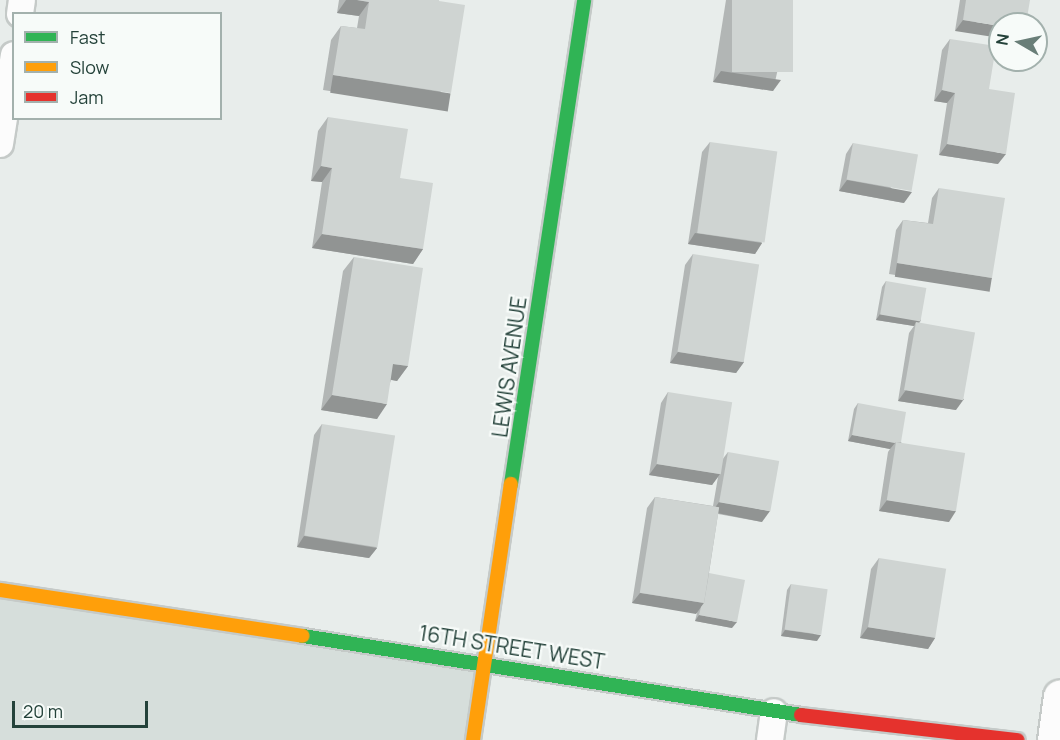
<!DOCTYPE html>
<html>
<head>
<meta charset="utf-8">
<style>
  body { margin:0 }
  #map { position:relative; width:1060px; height:740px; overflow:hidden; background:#e8edeb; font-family:Manrope,sans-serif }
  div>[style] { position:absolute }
  .built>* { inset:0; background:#d6dedb }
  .roads { filter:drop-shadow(2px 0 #c5cac8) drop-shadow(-2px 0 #c5cac8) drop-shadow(0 2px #c5cac8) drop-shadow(0 -2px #c5cac8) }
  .lane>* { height:26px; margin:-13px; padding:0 13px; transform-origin:13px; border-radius:13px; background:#fcfcfc }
  .street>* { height:33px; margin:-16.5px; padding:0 16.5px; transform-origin:16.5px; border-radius:16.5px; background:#fcfcfc }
  .fast>* { height:14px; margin:-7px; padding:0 7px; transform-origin:7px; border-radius:7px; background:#30b455 }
  .slow>* { height:14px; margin:-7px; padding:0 7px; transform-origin:7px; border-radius:7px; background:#ff9f0a }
  .jam>* { height:14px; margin:-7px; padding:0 7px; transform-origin:7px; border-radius:7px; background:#e5322d }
  .wall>* { inset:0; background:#b2b6b5 }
  .shaded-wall>* { inset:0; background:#919493; transform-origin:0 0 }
  .building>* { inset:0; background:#cfd4d2; transform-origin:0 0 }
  span { translate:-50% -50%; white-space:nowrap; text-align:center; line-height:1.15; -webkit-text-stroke:4.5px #f7fbf9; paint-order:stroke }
  .street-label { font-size:21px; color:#24423a }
  .legend { position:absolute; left:12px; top:12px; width:210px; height:108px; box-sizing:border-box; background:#f7fbf9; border:2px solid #a3b1ad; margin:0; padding:8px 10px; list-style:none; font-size:18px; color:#24423a }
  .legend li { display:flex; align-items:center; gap:12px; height:30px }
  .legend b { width:30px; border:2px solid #a3b1ad }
  .north { position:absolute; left:988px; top:12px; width:60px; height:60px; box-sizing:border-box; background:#f7fbf9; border:2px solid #a3b1ad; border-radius:50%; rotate:279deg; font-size:16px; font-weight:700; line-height:24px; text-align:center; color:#24423a }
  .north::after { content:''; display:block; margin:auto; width:21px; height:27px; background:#697e78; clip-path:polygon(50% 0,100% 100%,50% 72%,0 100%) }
  .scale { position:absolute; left:12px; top:701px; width:136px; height:27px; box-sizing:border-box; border:3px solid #24423a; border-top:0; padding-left:8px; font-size:18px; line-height:21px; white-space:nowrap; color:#24423a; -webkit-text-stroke:4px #f7fbf9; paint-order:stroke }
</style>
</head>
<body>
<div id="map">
  <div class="built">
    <i style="clip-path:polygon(0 590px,486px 663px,474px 740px,0 740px)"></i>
  </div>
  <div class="roads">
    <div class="lane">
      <i style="left:20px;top:14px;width:14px;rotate:-82deg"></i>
      <i style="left:0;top:144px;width:90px;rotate:-81.1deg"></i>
      <i style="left:770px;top:740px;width:28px;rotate:-82deg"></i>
    </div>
    <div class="street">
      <i style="left:1054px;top:740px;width:44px;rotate:-82.2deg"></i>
    </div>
    <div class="fast">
      <i style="left:511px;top:484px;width:489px;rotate:-81.4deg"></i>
      <i style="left:303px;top:636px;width:504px;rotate:9.01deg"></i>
    </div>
    <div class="slow">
      <i style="left:0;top:590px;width:306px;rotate:8.6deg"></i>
      <i style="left:473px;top:740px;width:259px;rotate:-81.6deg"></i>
    </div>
    <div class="jam">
      <i style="left:801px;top:715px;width:218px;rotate:6.6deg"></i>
    </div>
  </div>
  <div class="wall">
    <i style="clip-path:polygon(339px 0,439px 0,441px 108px,323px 90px,331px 40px,341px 26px,357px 28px,359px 16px,337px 13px)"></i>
    <i style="clip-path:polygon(726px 0,793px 0,773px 91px,713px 82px)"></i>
    <i style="clip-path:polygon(960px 0,1030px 0,955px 31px)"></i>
    <i style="clip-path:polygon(950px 39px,989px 89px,998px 164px,939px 155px,947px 103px,934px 101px,942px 50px)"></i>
    <i style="clip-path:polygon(328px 117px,400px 178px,423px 249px,413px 264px,312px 248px,322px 182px,311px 181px,318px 131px)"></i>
    <i style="clip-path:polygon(710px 142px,762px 243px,755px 254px,688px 244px,702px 152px)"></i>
    <i style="clip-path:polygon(853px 143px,904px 203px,839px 191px,846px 154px)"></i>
    <i style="clip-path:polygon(939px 188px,992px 278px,985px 289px,889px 274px,896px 230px,903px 220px,928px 223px,932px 198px)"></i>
    <i style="clip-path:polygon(693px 254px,744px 362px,736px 373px,670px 363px,685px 265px)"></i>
    <i style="clip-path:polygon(354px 257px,408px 366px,397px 381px,391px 380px,377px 419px,321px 410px,343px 271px)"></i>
    <i style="clip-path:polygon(886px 281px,921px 320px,919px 323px,956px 410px,898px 401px,909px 333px,914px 326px,876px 320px,882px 287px)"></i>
    <i style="clip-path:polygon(668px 392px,722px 460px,728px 452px,762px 522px,718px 514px,709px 573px,732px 628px,695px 621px,697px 613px,632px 603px,647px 508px,655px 497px,713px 506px,718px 477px,712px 485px,649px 475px,661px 403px)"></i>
    <i style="clip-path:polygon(858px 403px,901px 442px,949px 522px,879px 511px,888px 452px,890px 449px,848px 441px,854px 409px)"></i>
    <i style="clip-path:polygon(322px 424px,377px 548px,369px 558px,297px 547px,314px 435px)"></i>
    <i style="clip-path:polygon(879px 558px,935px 638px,928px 649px,860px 638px,871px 569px)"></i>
    <i style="clip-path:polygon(791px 584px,817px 641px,781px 636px,787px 590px)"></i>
  </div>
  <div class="shaded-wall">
    <i style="clip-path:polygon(346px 0,357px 0,369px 2px,359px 16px,337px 13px)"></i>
    <i style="clip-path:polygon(963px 20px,1000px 26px,1000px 38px,955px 31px)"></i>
    <i style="clip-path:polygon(721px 71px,781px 80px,773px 91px,713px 82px)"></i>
    <i style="left:333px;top:75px;width:119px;height:18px;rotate:9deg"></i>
    <i style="clip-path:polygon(942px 90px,955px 93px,947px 103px,934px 101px)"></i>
    <i style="clip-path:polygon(947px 144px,1006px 154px,998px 164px,939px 155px)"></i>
    <i style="clip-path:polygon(321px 166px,332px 168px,322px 182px,311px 181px)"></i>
    <i style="clip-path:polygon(847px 180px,912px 192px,904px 203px,839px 191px)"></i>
    <i style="clip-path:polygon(695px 233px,762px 243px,755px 254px,688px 244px)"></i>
    <i style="clip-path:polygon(322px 234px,423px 249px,413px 264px,312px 248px)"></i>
    <i style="left:897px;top:263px;width:96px;height:14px;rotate:9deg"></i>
    <i style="clip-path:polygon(880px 314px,921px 320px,917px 326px,916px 322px,914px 326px,876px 320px)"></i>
    <i style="clip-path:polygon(678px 352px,744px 362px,736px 373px,670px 363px)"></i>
    <i style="clip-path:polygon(393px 364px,408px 366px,397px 381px,383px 378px)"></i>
    <i style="clip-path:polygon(906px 390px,964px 399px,956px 410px,898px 401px)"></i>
    <i style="clip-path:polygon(332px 395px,387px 404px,377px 419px,321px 410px)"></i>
    <i style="clip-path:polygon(852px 435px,895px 443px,890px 449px,848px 441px)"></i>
    <i style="clip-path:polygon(657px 464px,720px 474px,712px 485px,649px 475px)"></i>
    <i style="clip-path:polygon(887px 500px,956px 511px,949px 522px,879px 511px)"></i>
    <i style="clip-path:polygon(719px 502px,770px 511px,762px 522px,712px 512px)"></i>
    <i style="clip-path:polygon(304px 536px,377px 548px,369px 558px,297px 547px)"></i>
    <i style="clip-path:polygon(640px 593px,704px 603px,696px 614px,632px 603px)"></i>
    <i style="clip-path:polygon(699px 615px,737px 622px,732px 628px,695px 621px)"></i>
    <i style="clip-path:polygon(868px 627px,935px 638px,928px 649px,860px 638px)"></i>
    <i style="clip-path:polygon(785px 630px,821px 635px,817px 641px,781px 636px)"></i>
  </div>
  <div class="building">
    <i style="clip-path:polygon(357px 0,439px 0,439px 1px,465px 5px,451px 93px,333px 75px,341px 26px,365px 29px,369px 2px)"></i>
    <i style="left:732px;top:0;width:61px;height:72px"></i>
    <i style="clip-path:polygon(966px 0,1030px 0,1026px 24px,1000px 24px,1000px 26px,963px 20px)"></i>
    <i style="clip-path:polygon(950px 39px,996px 46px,989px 89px,1015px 93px,1006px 154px,947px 144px,955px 93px,942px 90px)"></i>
    <i style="clip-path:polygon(328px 117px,408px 129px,400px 178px,433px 183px,423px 249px,322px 234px,332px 168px,321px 166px)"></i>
    <i style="left:710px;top:142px;width:68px;height:92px;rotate:8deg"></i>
    <i style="left:853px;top:143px;width:66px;height:37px;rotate:10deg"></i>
    <i style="clip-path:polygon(939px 188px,1005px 198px,992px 278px,897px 263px,903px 220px,933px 224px)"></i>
    <i style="left:693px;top:254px;width:67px;height:99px;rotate:9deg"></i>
    <i style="clip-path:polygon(354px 257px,423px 268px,408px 366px,393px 364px,387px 404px,332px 395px)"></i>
    <i style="left:886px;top:281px;width:41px;height:34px;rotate:10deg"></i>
    <i style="left:916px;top:322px;width:60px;height:69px;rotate:10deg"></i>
    <i style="left:668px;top:392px;width:65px;height:73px;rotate:9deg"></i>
    <i style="clip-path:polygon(858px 403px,906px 412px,901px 442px,896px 442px,895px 443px,852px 435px)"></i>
    <i style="left:322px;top:424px;width:74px;height:113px;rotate:9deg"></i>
    <i style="left:896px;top:442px;width:70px;height:59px;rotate:9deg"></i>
    <i style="left:728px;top:452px;width:52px;height:51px;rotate:10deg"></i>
    <i style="left:655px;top:497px;width:65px;height:97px;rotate:9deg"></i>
    <i style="left:879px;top:558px;width:68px;height:70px;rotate:9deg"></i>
    <i style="clip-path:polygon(709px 573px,745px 580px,737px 622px,699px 615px,701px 607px,704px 603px)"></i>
    <i style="left:791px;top:584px;width:37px;height:46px;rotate:8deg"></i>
  </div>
  <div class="street-label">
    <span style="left:509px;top:367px;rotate:-82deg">LEWIS AVENUE</span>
    <span style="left:512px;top:647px;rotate:9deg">16TH STREET WEST</span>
  </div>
  <ul class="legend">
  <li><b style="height:8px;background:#30b455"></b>Fast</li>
  <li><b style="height:8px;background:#ff9f0a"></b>Slow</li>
  <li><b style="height:8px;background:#e5322d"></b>Jam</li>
  </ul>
  <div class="north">N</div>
  <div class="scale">20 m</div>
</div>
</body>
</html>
